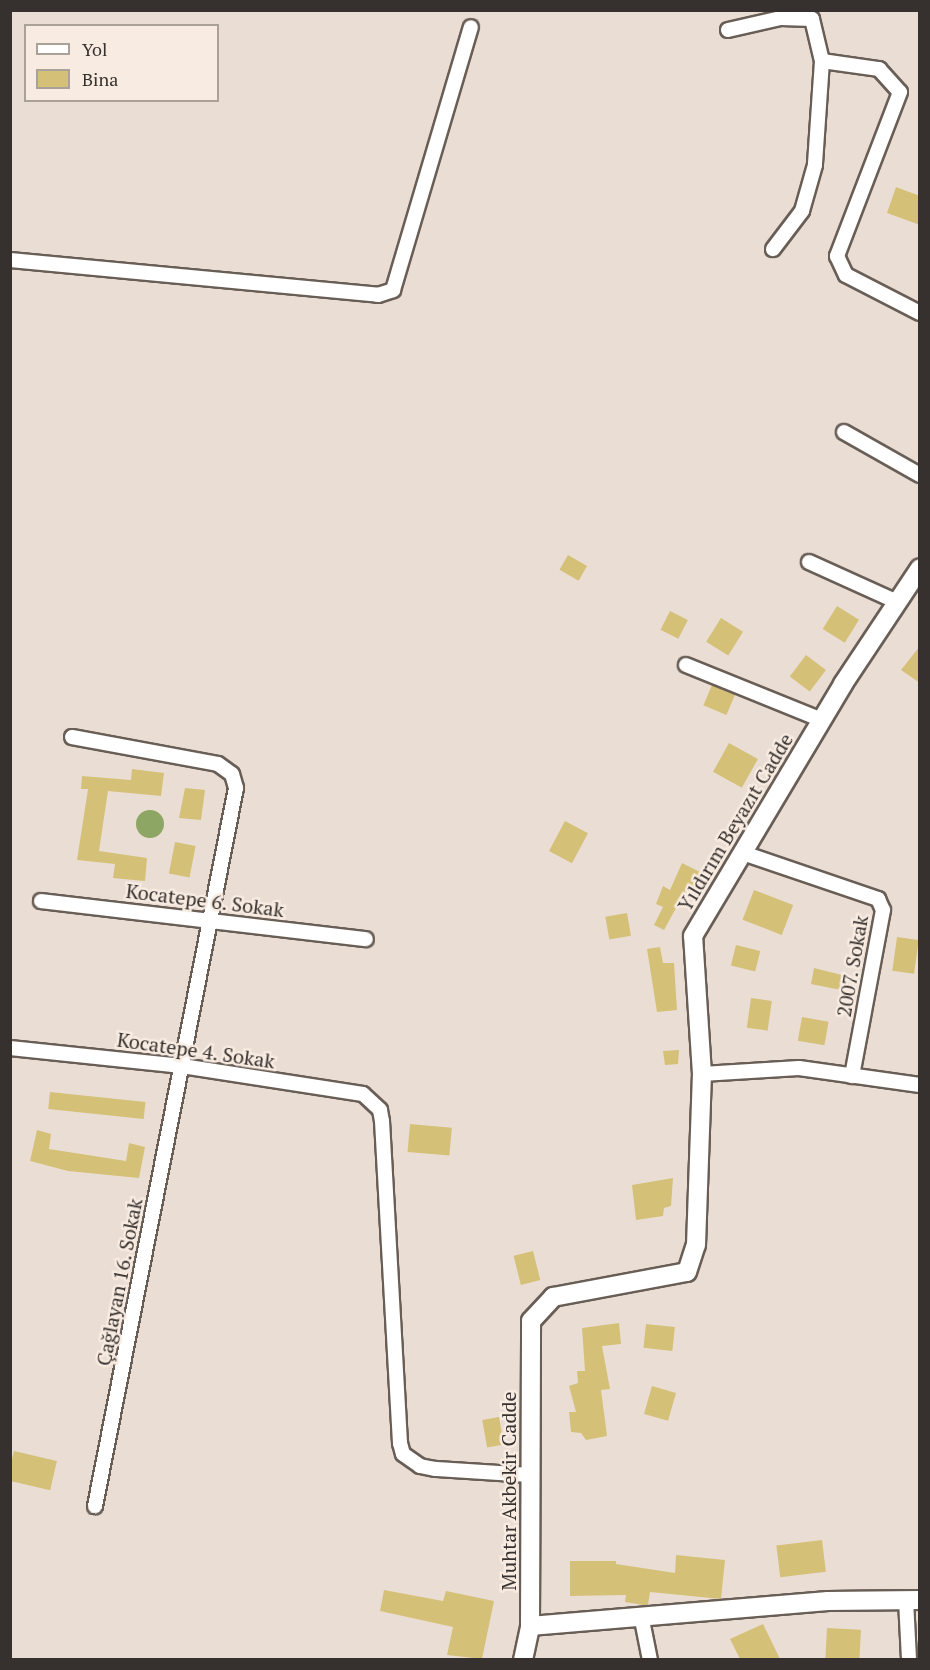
<!DOCTYPE html>
<html>
<head>
<meta charset="utf-8">
<style>
  body { margin:0 }
  #map { position:relative; width:930px; height:1670px; overflow:hidden; background:#eaded4; font-family:"PT Serif",serif }
  div>[style] { position:absolute }
  .water>* { inset:0; background:#8da664 }
  .round { border-radius:50% }
  .building>* { inset:0; background:#d5c078; transform-origin:0 0 }
  .roads { filter:drop-shadow(2px 0 #695e56) drop-shadow(-2px 0 #695e56) drop-shadow(0 2px #695e56) drop-shadow(0 -2px #695e56) }
  .minor>* { height:14px; margin:-7px; padding:0 7px; transform-origin:7px; border-radius:7px; background:#fff }
  .tertiary>* { height:18px; margin:-9px; padding:0 9px; transform-origin:9px; border-radius:9px; background:#fff }
  span { translate:-50% -50%; white-space:nowrap; text-align:center; line-height:1.15; -webkit-text-stroke:5px #f8ebe1; paint-order:stroke }
  .street-label { font-size:20px; color:#36312e }
  .frame { position:absolute; inset:0; border:12px solid #36312e; pointer-events:none }
  .legend { position:absolute; left:24px; top:24px; width:195px; height:78px; box-sizing:border-box; background:#f8ebe1; border:2px solid #aaa199; margin:0; padding:8px 10px; list-style:none; font-size:18px; color:#36312e }
  .legend li { display:flex; align-items:center; gap:12px; height:30px }
  .legend b { width:30px; border:2px solid #aaa199 }
</style>
</head>
<body>
<div id="map">
  <div class="water">
    <i class="round" style="left:136px;top:810px;width:28px;height:28px"></i>
  </div>
  <div class="building">
    <i style="clip-path:polygon(896px 187px,920px 196px,920px 225px,887px 213px)"></i>
    <i style="left:568px;top:555px;width:22px;height:17px;rotate:30deg"></i>
    <i style="left:837px;top:606px;width:26px;height:27px;rotate:32deg"></i>
    <i style="left:670px;top:611px;width:20px;height:21px;rotate:27deg"></i>
    <i style="left:721px;top:618px;width:26px;height:28px;rotate:32deg"></i>
    <i style="clip-path:polygon(920px 646px,920px 683px,901px 670px)"></i>
    <i style="left:806px;top:655px;width:25px;height:27px;rotate:37deg"></i>
    <i style="left:712px;top:685px;width:25px;height:22px;rotate:23deg"></i>
    <i style="left:729px;top:743px;width:33px;height:33px;rotate:29deg"></i>
    <i style="clip-path:polygon(132px 769px,164px 773px,161px 796px,108px 791px,99px 851px,147px 858px,145px 881px,113px 878px,115px 864px,77px 860px,88px 789px,81px 789px,82px 776px,131px 780px)"></i>
    <i style="clip-path:polygon(185px 788px,205px 790px,201px 820px,179px 818px)"></i>
    <i style="left:565px;top:821px;width:26px;height:34px;rotate:28deg"></i>
    <i style="left:175px;top:842px;width:21px;height:32px;rotate:11deg"></i>
    <i style="clip-path:polygon(682px 863px,708px 876px,699px 894px,687px 888px,664px 930px,654px 925px,663px 907px,656px 904px,663px 886px,670px 890px)"></i>
    <i style="left:754px;top:890px;width:42px;height:32px;rotate:21deg"></i>
    <i style="left:627px;top:913px;width:23px;height:22px;rotate:80deg"></i>
    <i style="left:897px;top:937px;width:22px;height:34px;rotate:8deg"></i>
    <i style="left:736px;top:945px;width:25px;height:21px;rotate:14deg"></i>
    <i style="clip-path:polygon(660px 947px,663px 963px,674px 963px,677px 1010px,657px 1012px,647px 949px)"></i>
    <i style="clip-path:polygon(814px 968px,850px 977px,846px 991px,811px 984px)"></i>
    <i style="left:751px;top:998px;width:21px;height:30px;rotate:8deg"></i>
    <i style="left:802px;top:1017px;width:27px;height:24px;rotate:10deg"></i>
    <i style="clip-path:polygon(679px 1050px,678px 1064px,665px 1065px,663px 1051px)"></i>
    <i style="left:50px;top:1092px;width:96px;height:17px;rotate:6deg"></i>
    <i style="left:410px;top:1124px;width:42px;height:28px;rotate:5deg"></i>
    <i style="clip-path:polygon(37px 1130px,51px 1134px,49px 1149px,126px 1161px,129px 1143px,145px 1147px,139px 1178px,68px 1171px,30px 1161px)"></i>
    <i style="clip-path:polygon(673px 1178px,671px 1206px,664px 1208px,663px 1216px,636px 1220px,632px 1185px)"></i>
    <i style="left:533px;top:1251px;width:30px;height:20px;rotate:76deg"></i>
    <i style="clip-path:polygon(619px 1323px,621px 1344px,602px 1346px,610px 1389px,601px 1390px,607px 1436px,586px 1440px,581px 1433px,571px 1432px,569px 1412px,576px 1412px,569px 1386px,578px 1383px,577px 1371px,585px 1371px,582px 1328px)"></i>
    <i style="left:646px;top:1324px;width:29px;height:24px;rotate:6deg"></i>
    <i style="left:652px;top:1386px;width:25px;height:29px;rotate:16deg"></i>
    <i style="left:499px;top:1417px;width:28px;height:17px;rotate:80deg"></i>
    <i style="left:14px;top:1451px;width:44px;height:30px;rotate:13deg"></i>
    <i style="left:822px;top:1540px;width:32px;height:46px;rotate:83deg"></i>
    <i style="clip-path:polygon(676px 1555px,725px 1560px,721px 1599px,650px 1592px,648px 1605px,644px 1605px,625px 1602px,626px 1595px,570px 1596px,570px 1561px,616px 1561px,616px 1564px,675px 1573px)"></i>
    <i style="clip-path:polygon(384px 1590px,443px 1601px,446px 1591px,494px 1601px,482px 1659px,447px 1655px,453px 1627px,380px 1611px)"></i>
    <i style="clip-path:polygon(763px 1624px,780px 1659px,740px 1659px,730px 1639px)"></i>
    <i style="left:827px;top:1628px;width:34px;height:31px;rotate:3deg"></i>
  </div>
  <div class="roads">
    <div class="minor">
      <i style="left:728px;top:30px;width:54px;rotate:-12.8deg"></i>
      <i style="left:781px;top:18px;width:31px;rotate:2deg"></i>
      <i style="left:812px;top:19px;width:43px;rotate:76.6deg"></i>
      <i style="left:822px;top:61px;width:104px;rotate:93.9deg"></i>
      <i style="left:815px;top:165px;width:48px;rotate:105.8deg"></i>
      <i style="left:802px;top:211px;width:48px;rotate:127.3deg"></i>
      <i style="left:822px;top:61px;width:58px;rotate:8deg"></i>
      <i style="left:879px;top:69px;width:31px;rotate:48deg"></i>
      <i style="left:900px;top:92px;width:176px;rotate:111deg"></i>
      <i style="left:837px;top:256px;width:21px;rotate:65deg"></i>
      <i style="left:846px;top:275px;width:83px;rotate:27.2deg"></i>
      <i style="left:10px;top:260px;width:370px;rotate:5.4deg"></i>
      <i style="left:378px;top:295px;width:16px;rotate:-18deg"></i>
      <i style="left:393px;top:290px;width:274px;rotate:-73.5deg"></i>
      <i style="left:844px;top:432px;width:87px;rotate:29.5deg"></i>
      <i style="left:809px;top:562px;width:97px;rotate:24.4deg"></i>
      <i style="left:686px;top:665px;width:147px;rotate:22deg"></i>
      <i style="left:72px;top:737px;width:148px;rotate:10.5deg"></i>
      <i style="left:218px;top:764px;width:17px;rotate:36deg"></i>
      <i style="left:232px;top:774px;width:15px;rotate:74deg"></i>
      <i style="left:236px;top:788px;width:732px;rotate:101.11deg"></i>
      <i style="left:743px;top:853px;width:143px;rotate:18.8deg"></i>
      <i style="left:878px;top:899px;width:12px;rotate:66deg"></i>
      <i style="left:883px;top:910px;width:169px;rotate:100.6deg"></i>
      <i style="left:41px;top:901px;width:327px;rotate:6.7deg"></i>
      <i style="left:10px;top:1048px;width:173px;rotate:6deg"></i>
      <i style="left:182px;top:1066px;width:183px;rotate:8.8deg"></i>
      <i style="left:363px;top:1094px;width:23px;rotate:43deg"></i>
      <i style="left:380px;top:1110px;width:11px;rotate:80deg"></i>
      <i style="left:382px;top:1121px;width:323px;rotate:86.8deg"></i>
      <i style="left:400px;top:1443px;width:11px;rotate:75deg"></i>
      <i style="left:403px;top:1454px;width:21px;rotate:35deg"></i>
      <i style="left:420px;top:1466px;width:16px;rotate:11deg"></i>
      <i style="left:436px;top:1469px;width:95px;rotate:3.6deg"></i>
      <i style="left:702px;top:1074px;width:97px;rotate:-3.5deg"></i>
      <i style="left:799px;top:1068px;width:122px;rotate:8deg"></i>
      <i style="left:906px;top:1600px;width:60px;rotate:87.1deg"></i>
      <i style="left:641px;top:1615px;width:46px;rotate:78.7deg"></i>
    </div>
    <div class="tertiary">
      <i style="left:530px;top:1626px;width:299px;rotate:-4.8deg"></i>
      <i style="left:828px;top:1601px;width:92px;rotate:-0.6deg"></i>
      <i style="left:523px;top:1660px;width:35px;rotate:-78deg"></i>
      <i style="left:530px;top:1626px;width:305px;rotate:-89.8deg"></i>
      <i style="left:531px;top:1321px;width:33px;rotate:-47deg"></i>
      <i style="left:553px;top:1297px;width:136px;rotate:-10.6deg"></i>
      <i style="left:687px;top:1272px;width:28px;rotate:-72deg"></i>
      <i style="left:696px;top:1245px;width:171px;rotate:-88deg"></i>
      <i style="left:702px;top:1074px;width:138px;rotate:-93.7deg"></i>
      <i style="left:693px;top:936px;width:293px;rotate:-59.2deg"></i>
      <i style="left:843px;top:684px;width:139px;rotate:-56.4deg"></i>
    </div>
  </div>
  <div class="street-label">
    <span style="left:735px;top:822px;rotate:-59deg">Yıldırım Beyazıt Cadde</span>
    <span style="left:205px;top:900px;rotate:7deg">Kocatepe 6. Sokak</span>
    <span style="left:852px;top:966px;rotate:-80deg">2007. Sokak</span>
    <span style="left:196px;top:1050px;rotate:8deg">Kocatepe 4. Sokak</span>
    <span style="left:119px;top:1282px;rotate:-79deg">Çağlayan 16. Sokak</span>
    <span style="left:508px;top:1491px;rotate:-90deg">Muhtar Akbekir Cadde</span>
  </div>
  <div class="frame"></div>
  <ul class="legend">
  <li><b style="height:8px;background:#fff"></b>Yol</li>
  <li><b style="height:16px;background:#d5c078"></b>Bina</li>
  </ul>
</div>
</body>
</html>
